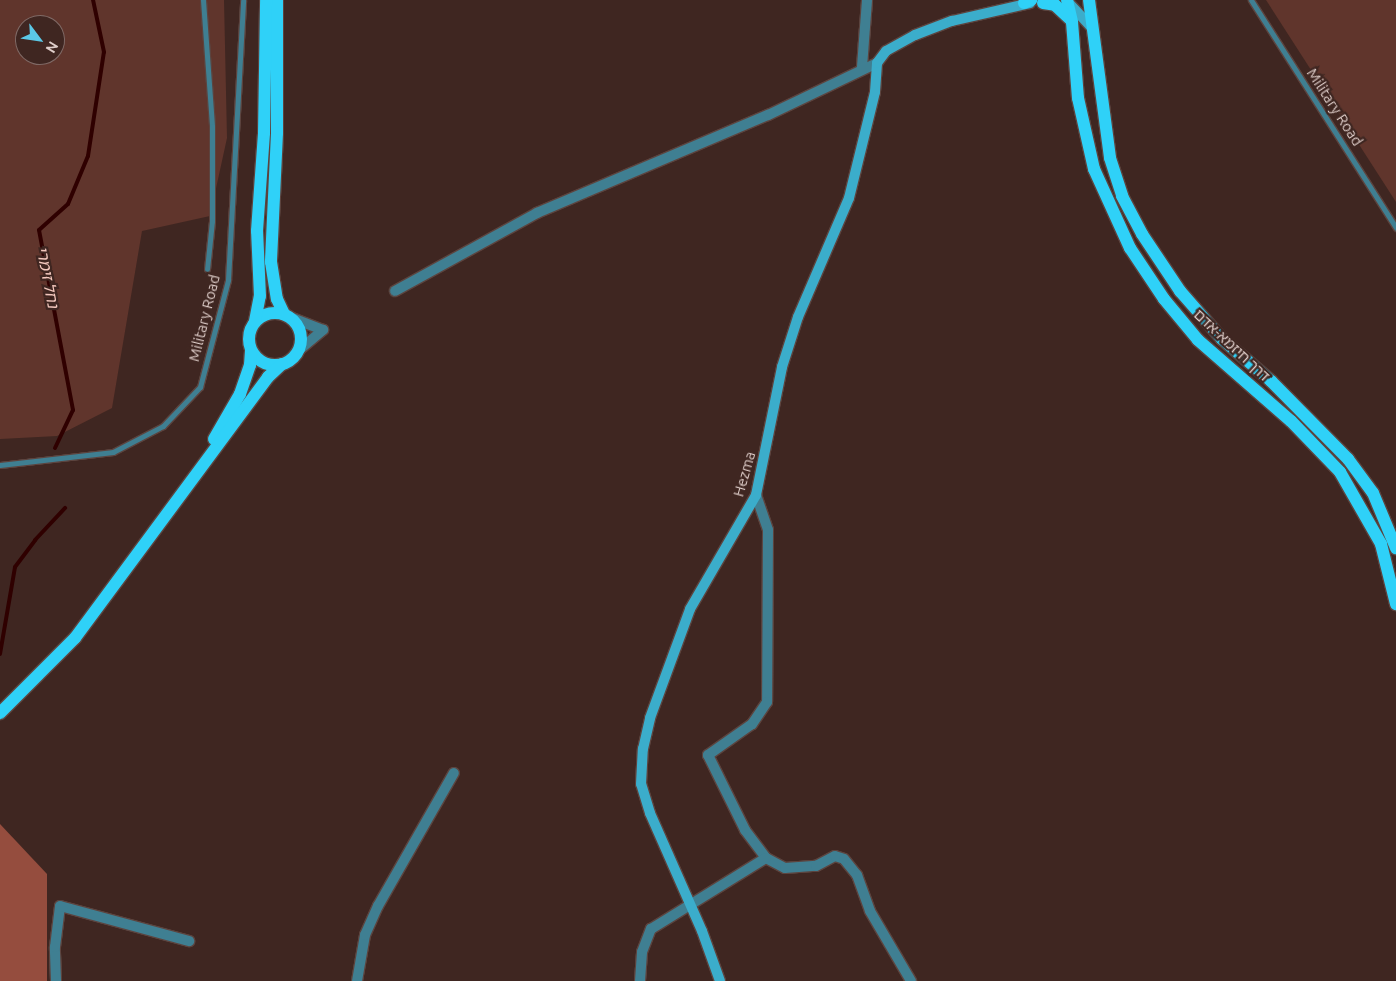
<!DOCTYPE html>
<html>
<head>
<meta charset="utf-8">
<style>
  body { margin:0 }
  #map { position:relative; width:1396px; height:981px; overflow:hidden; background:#3f2621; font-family:Ubuntu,"Noto Sans Hebrew",sans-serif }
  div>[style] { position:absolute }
  .green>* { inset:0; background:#60352c }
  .forest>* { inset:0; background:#954d3e }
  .stream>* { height:4px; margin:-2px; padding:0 2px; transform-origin:2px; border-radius:2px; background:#2f0000 }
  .roads { filter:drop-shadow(1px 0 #5c443f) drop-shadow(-1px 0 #5c443f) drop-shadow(0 1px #5c443f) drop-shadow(0 -1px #5c443f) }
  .lane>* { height:5px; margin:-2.5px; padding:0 2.5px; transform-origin:2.5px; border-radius:2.5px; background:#3f7f92 }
  .street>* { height:10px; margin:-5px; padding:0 5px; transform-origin:5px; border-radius:5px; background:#3f7f92 }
  .secondary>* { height:10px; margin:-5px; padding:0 5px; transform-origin:5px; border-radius:5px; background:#3badcb }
  .primary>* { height:12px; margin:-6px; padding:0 6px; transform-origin:6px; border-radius:6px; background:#2fd1f8 }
  .primary>.ring { margin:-6px; padding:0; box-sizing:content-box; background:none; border:12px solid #2fd1f8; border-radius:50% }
  span { translate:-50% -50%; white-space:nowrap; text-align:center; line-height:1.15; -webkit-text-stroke:4.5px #3f2621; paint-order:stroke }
  .street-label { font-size:15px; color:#dfceca }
  .water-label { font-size:16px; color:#f3c7bd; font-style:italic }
  .north { position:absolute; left:15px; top:15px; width:50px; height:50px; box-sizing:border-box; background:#3f2621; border:1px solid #7f6965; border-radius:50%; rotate:121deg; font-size:14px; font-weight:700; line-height:20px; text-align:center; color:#dfceca }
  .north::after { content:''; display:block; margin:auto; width:18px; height:22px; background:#5bc8e6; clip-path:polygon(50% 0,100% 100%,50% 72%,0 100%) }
</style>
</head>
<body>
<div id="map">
  <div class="green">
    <i style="clip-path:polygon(evenodd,0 0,224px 0,227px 138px,210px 216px,142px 231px,112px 408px,57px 436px,0 439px,0 0,25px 25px,55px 25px,55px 55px,25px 55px,25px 25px)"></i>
    <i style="clip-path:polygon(1266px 0,1396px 0,1396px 202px)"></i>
  </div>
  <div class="forest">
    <i style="clip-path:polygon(0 824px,47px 874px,47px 981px,0 981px)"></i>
  </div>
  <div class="stream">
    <i style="left:55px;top:448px;width:42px;rotate:-64.7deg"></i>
    <i style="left:73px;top:410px;width:183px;rotate:-100.7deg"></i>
    <i style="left:39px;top:230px;width:39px;rotate:-42deg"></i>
    <i style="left:68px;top:204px;width:52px;rotate:-67.4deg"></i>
    <i style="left:88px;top:156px;width:105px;rotate:-81.3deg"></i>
    <i style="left:104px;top:52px;width:53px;rotate:-101.9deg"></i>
    <i style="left:0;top:654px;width:88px;rotate:-80.2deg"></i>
    <i style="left:15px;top:567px;width:34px;rotate:-53deg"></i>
    <i style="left:35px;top:540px;width:44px;rotate:-46.8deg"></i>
  </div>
  <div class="roads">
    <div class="lane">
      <i style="left:203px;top:0;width:126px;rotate:85.9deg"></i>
      <i style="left:212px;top:126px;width:95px;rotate:90deg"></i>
      <i style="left:212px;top:221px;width:48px;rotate:95.9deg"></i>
      <i style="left:1251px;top:0;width:270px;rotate:57.5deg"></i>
      <i style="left:0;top:465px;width:114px;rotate:-6.6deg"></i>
      <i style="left:113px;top:452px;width:56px;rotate:-27.5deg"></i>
      <i style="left:163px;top:426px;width:54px;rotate:-46.5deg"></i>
      <i style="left:200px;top:387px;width:111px;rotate:-75.3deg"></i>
      <i style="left:228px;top:280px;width:280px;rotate:-86.9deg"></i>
    </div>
    <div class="street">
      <i style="left:862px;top:67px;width:67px;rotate:-85.7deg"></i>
      <i style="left:395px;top:291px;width:162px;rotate:-28.8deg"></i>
      <i style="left:537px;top:213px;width:251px;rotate:-23deg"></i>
      <i style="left:768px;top:115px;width:121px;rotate:-25.5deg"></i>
      <i style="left:292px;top:318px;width:33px;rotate:21deg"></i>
      <i style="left:298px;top:351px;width:33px;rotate:-40deg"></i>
      <i style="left:756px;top:495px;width:37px;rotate:71deg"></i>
      <i style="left:768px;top:530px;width:172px;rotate:90.3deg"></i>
      <i style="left:767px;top:702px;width:27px;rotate:124deg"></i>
      <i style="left:752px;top:724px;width:54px;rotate:144.8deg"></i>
      <i style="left:708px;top:755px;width:84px;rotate:63.7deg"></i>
      <i style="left:745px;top:830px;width:35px;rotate:53deg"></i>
      <i style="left:766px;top:858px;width:21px;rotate:28deg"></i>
      <i style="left:785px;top:868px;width:31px;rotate:-4deg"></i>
      <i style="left:816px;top:866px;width:21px;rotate:-28deg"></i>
      <i style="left:835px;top:856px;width:9px;rotate:18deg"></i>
      <i style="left:844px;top:859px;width:21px;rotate:51deg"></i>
      <i style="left:857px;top:875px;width:38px;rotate:70deg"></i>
      <i style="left:870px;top:911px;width:81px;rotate:59.6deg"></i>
      <i style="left:56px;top:981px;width:34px;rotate:-92deg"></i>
      <i style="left:55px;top:947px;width:41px;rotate:-83deg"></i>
      <i style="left:60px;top:906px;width:134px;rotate:15.2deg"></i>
      <i style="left:357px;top:981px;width:47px;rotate:-80.1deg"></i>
      <i style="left:365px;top:935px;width:32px;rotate:-66deg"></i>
      <i style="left:378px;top:906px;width:153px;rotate:-60.3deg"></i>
      <i style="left:640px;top:981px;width:29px;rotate:-86deg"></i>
      <i style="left:642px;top:952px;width:25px;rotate:-69deg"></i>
      <i style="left:651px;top:929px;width:135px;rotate:-31.7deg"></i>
    </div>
    <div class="secondary">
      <i style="left:1067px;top:1px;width:34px;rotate:47deg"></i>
      <i style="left:720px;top:981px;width:53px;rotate:-109.8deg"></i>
      <i style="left:702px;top:931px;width:129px;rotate:-113.8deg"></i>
      <i style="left:650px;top:813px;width:30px;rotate:-107deg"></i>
      <i style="left:641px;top:784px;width:35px;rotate:-87deg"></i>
      <i style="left:643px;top:749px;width:32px;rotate:-77deg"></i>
      <i style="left:650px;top:718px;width:116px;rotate:-69.8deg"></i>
      <i style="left:690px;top:609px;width:132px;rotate:-59.9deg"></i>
      <i style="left:756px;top:495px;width:131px;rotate:-78.5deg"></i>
      <i style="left:782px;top:367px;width:52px;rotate:-72.3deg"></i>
      <i style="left:798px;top:317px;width:129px;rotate:-66.8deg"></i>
      <i style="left:849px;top:198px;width:109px;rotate:-76.2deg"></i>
      <i style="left:875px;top:92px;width:29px;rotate:-86deg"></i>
      <i style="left:877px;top:63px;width:15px;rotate:-53deg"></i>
      <i style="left:886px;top:51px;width:33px;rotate:-29deg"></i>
      <i style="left:915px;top:35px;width:40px;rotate:-21deg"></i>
      <i style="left:952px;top:21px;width:80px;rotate:-13deg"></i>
    </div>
    <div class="primary">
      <i style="left:277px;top:0;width:133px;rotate:90deg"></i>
      <i style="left:277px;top:133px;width:129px;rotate:92.7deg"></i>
      <i style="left:271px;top:262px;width:37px;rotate:81deg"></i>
      <i style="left:277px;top:299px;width:17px;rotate:65deg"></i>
      <i style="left:1067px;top:0;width:23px;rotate:77deg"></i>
      <i style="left:1072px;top:22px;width:76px;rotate:85.5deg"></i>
      <i style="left:1078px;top:98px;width:73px;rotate:77.3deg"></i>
      <i style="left:1094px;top:169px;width:87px;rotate:65.5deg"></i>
      <i style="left:1130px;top:248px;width:61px;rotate:56.3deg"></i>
      <i style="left:1164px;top:299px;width:53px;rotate:50.3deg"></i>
      <i style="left:1198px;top:340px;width:123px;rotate:41.1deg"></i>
      <i style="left:1291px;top:421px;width:71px;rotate:46.1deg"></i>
      <i style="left:1340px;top:472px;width:83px;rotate:60.3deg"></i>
      <i style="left:1381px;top:544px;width:62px;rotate:76deg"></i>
      <i style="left:1089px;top:0;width:159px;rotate:82.4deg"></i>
      <i style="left:1110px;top:158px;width:40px;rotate:72deg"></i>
      <i style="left:1122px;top:196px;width:43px;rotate:62.2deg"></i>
      <i style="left:1142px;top:234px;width:69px;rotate:56.3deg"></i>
      <i style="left:1180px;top:291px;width:64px;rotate:48.8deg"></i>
      <i style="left:1222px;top:339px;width:65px;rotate:40.6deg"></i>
      <i style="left:1271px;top:381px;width:110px;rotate:45.4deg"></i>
      <i style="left:1348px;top:459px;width:42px;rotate:53.7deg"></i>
      <i style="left:1373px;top:493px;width:60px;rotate:67.3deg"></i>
      <i style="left:1024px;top:3px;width:8px;rotate:-23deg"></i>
      <i style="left:1043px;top:3px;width:12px;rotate:9deg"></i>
      <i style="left:1055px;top:5px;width:22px;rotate:43deg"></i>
      <i class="ring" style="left:249px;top:313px;width:40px;height:40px"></i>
      <i style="left:255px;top:321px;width:25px;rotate:-79deg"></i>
      <i style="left:260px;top:296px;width:65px;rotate:-92.6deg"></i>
      <i style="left:257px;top:231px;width:98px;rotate:-85.9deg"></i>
      <i style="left:264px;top:133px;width:133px;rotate:-89.1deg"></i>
      <i style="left:214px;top:439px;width:52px;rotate:-60deg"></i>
      <i style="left:240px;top:394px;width:31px;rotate:-71deg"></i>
      <i style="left:250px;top:365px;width:14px;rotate:-86deg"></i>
      <i style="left:0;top:713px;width:106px;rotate:-45deg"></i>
      <i style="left:75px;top:638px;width:325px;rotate:-53.5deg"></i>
      <i style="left:268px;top:377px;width:19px;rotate:-43deg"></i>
    </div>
  </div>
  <div class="street-label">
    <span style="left:1335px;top:107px;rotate:57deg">Military Road</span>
    <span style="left:204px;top:318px;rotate:-76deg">Military Road</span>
    <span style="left:1232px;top:345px;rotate:43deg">דרך חיזמא-אדם</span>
    <span style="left:744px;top:474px;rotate:-74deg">Hezma</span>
  </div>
  <div class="water-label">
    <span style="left:48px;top:277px;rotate:79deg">נחל זימרי</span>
  </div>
  <div class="north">N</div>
</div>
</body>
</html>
